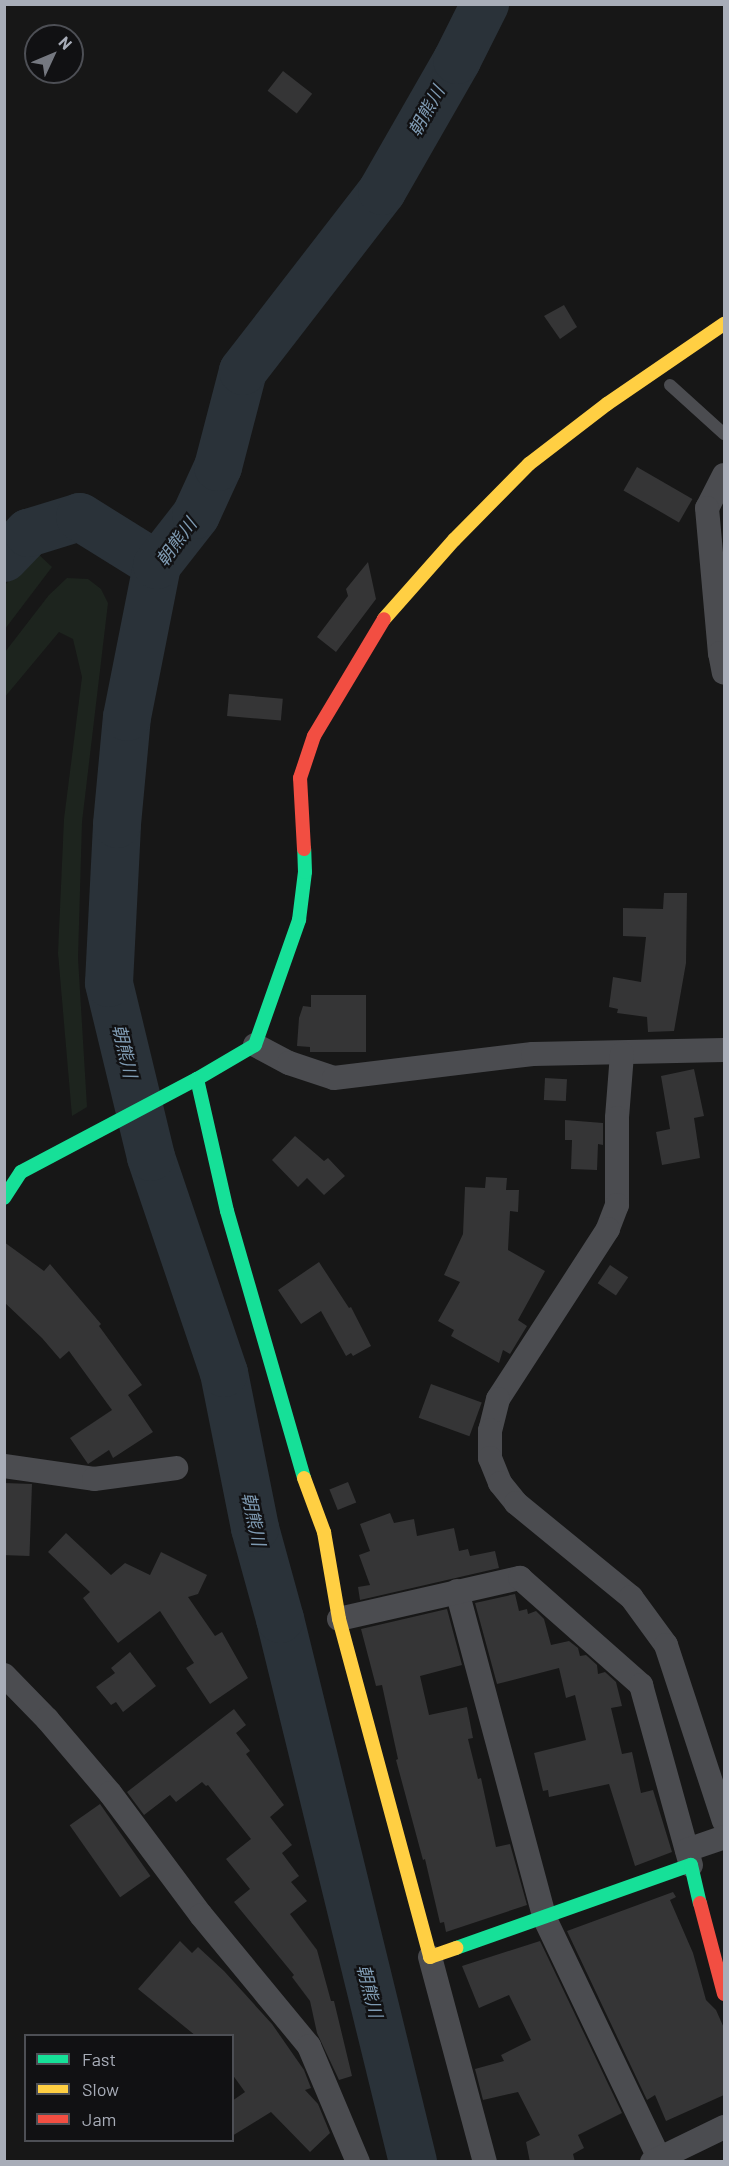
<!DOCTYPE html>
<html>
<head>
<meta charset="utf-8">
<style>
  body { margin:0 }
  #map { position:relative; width:729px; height:2166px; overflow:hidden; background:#171717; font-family:Barlow,"Noto Sans JP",sans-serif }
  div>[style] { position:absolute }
  .green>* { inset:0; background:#1d241e }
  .river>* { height:48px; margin:-24px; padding:0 24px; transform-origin:24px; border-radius:24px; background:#2a3239 }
  .building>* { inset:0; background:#353536; transform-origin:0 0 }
  .lane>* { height:12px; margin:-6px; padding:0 6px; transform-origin:6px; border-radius:6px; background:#4b4c50 }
  .street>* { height:24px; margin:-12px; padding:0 12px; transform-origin:12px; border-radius:12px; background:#4b4c50 }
  .fast>* { height:14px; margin:-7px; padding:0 7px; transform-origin:7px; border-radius:7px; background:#16e098 }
  .slow>* { height:14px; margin:-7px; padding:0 7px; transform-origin:7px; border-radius:7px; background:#ffcf43 }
  .jam>* { height:14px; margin:-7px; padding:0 7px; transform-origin:7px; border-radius:7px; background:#f24e42 }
  span { translate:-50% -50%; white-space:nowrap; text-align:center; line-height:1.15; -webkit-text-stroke:4.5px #111113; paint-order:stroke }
  .water-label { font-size:18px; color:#7f9bb3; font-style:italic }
  .frame { position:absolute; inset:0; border:6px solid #a8adb8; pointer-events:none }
  .legend { position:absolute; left:24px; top:2034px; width:210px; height:108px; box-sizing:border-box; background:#111113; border:2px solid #4d4f55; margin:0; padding:8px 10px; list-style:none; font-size:18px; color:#a8adb8 }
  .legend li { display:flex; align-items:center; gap:12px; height:30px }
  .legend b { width:30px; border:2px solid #4d4f55 }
  .north { position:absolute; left:24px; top:24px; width:60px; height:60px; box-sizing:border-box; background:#111113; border:2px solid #4d4f55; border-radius:50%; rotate:46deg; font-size:16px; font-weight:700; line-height:24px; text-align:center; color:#a8adb8 }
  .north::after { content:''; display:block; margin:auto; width:21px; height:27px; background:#757880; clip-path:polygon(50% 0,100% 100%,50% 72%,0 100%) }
</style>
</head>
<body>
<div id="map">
  <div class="green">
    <i style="clip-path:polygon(36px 552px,52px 567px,5px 629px,5px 585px)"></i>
    <i style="clip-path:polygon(67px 578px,88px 579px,101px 589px,108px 603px,82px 822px,78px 958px,87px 1107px,72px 1116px,58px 953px,64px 819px,82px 677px,73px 639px,59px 632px,4px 698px,5px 652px,49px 595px)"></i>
  </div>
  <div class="river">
    <i style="left:4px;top:558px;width:35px;rotate:-46deg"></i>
    <i style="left:28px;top:533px;width:54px;rotate:-17.1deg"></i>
    <i style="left:80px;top:517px;width:91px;rotate:31.9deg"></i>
    <i style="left:413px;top:2162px;width:559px;rotate:-103.76deg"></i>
    <i style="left:280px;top:1619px;width:94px;rotate:-105.4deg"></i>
    <i style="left:255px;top:1528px;width:158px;rotate:-101.3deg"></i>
    <i style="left:224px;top:1373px;width:228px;rotate:-108.7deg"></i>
    <i style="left:151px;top:1157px;width:179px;rotate:-103.6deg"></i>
    <i style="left:109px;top:983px;width:159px;rotate:-87.1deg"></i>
    <i style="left:117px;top:824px;width:107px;rotate:-84.7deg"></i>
    <i style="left:127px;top:717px;width:155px;rotate:-78.8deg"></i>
    <i style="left:157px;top:565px;width:63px;rotate:-52deg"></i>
    <i style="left:196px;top:515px;width:53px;rotate:-65.4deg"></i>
    <i style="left:218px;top:467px;width:99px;rotate:-75.4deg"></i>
    <i style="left:243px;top:371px;width:227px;rotate:-52.3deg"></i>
    <i style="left:382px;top:191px;width:151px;rotate:-60.2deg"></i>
    <i style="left:457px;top:60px;width:63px;rotate:-63.4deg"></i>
  </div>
  <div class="building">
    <i style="left:283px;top:71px;width:37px;height:25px;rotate:38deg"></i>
    <i style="clip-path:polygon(564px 305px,577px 327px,560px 339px,544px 316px)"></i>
    <i style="left:637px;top:467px;width:64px;height:27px;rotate:30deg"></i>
    <i style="clip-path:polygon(368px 562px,376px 599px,336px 652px,317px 637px,348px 596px,346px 589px)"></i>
    <i style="left:229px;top:694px;width:54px;height:22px;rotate:5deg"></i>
    <i style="clip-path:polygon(664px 893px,687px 893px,686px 963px,674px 1031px,648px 1032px,647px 1017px,617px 1013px,618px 1009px,609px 1007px,613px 977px,641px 982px,646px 937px,623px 936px,623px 908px,663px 909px)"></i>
    <i style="clip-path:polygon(311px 995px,366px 995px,366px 1052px,310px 1052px,310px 1047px,297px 1046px,299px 1018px,303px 1006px,311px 1007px)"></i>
    <i style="clip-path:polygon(694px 1069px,704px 1116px,694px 1118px,700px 1158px,662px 1165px,656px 1132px,670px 1129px,661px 1076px)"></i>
    <i style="left:545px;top:1078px;width:22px;height:22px;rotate:3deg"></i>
    <i style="clip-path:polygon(565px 1120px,603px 1123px,603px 1145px,598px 1144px,597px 1170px,571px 1169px,572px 1140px,565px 1140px)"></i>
    <i style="clip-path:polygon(295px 1136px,324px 1161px,328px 1158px,345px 1176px,324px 1195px,307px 1178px,298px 1187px,272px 1160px)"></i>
    <i style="clip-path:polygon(486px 1177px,507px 1178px,506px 1190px,519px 1190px,518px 1212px,510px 1211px,508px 1250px,545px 1271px,518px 1320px,527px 1326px,510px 1354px,503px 1350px,499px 1363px,451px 1336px,454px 1330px,438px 1321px,460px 1282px,444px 1275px,463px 1234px,465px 1187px,485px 1188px)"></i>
    <i style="clip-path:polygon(4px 1242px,44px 1271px,50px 1264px,101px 1324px,99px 1326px,142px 1385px,128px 1395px,153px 1432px,113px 1458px,109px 1450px,88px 1464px,70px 1438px,112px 1410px,69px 1351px,60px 1359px,42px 1338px,4px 1302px)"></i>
    <i style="clip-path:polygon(319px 1262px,349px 1308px,351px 1307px,371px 1346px,353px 1356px,351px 1353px,346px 1356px,321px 1311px,301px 1324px,278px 1290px)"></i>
    <i style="left:610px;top:1265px;width:22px;height:22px;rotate:34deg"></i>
    <i style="left:431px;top:1384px;width:54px;height:36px;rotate:20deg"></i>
    <i style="left:348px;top:1482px;width:22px;height:20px;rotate:68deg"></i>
    <i style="left:4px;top:1483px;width:28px;height:72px;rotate:2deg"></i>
    <i style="clip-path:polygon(390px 1513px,394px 1523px,414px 1519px,417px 1536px,454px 1528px,459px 1551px,468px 1549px,470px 1556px,495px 1551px,499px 1568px,360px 1600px,358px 1587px,370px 1585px,359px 1555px,370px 1551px,360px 1524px)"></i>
    <i style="clip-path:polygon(66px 1533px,111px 1575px,125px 1563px,150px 1575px,161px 1552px,207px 1575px,198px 1594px,188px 1597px,215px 1636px,222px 1632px,248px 1678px,210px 1704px,186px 1668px,194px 1663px,160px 1611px,118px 1643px,83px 1598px,90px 1592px,48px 1552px)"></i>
    <i style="clip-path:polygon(515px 1594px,519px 1611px,527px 1609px,528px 1614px,536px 1611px,544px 1619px,551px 1645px,569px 1641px,578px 1648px,580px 1656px,586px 1655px,597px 1665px,598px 1674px,605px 1672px,616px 1682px,622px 1706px,611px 1708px,622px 1754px,632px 1752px,641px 1793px,653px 1790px,672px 1852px,635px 1866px,609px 1784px,549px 1797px,548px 1790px,543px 1791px,534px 1753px,586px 1740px,575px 1695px,566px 1698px,559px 1668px,497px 1684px,475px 1603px)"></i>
    <i style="clip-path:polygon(447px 1609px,462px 1665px,420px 1676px,429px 1715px,467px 1707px,473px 1738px,468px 1739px,478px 1779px,481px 1778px,496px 1847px,510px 1844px,527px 1905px,446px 1932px,444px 1922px,440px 1923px,425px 1859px,423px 1860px,396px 1760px,398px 1759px,382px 1685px,376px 1686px,361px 1629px)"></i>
    <i style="clip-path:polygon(130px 1652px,156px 1686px,123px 1712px,116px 1702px,111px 1705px,96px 1687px,115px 1673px,111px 1668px)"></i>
    <i style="clip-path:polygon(234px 1709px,246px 1725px,236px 1733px,250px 1751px,246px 1754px,284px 1805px,270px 1817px,292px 1845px,282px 1853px,299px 1876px,291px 1882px,307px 1901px,290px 1914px,317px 1950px,331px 2001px,334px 2001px,352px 2076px,339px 2080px,317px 2033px,310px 2001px,292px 1977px,294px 1975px,234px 1902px,250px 1889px,226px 1859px,251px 1839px,208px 1785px,206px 1786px,202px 1782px,176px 1802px,170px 1795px,144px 1815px,127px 1792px)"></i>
    <i style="left:100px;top:1804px;width:88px;height:37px;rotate:55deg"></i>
    <i style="clip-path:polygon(673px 1892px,676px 1897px,670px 1900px,693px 1953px,706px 2000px,716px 2010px,724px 2028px,724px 2095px,666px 2121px,655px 2095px,647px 2100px,567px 1931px)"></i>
    <i style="clip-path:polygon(180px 1941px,192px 1953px,198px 1947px,224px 1971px,272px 2024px,304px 2070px,311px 2088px,305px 2090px,318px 2104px,330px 2133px,310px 2152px,271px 2112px,232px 2136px,232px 2101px,245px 2092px,232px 2074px,232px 2036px,196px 2036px,138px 1989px)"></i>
    <i style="clip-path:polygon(540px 1941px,622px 2113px,578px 2135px,584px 2148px,573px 2154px,575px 2162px,530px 2162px,526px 2142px,540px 2135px,518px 2092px,483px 2100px,475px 2069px,504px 2061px,501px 2055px,531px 2040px,509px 1995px,479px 2008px,462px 1966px)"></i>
  </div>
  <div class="lane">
    <i style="left:670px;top:385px;width:73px;rotate:42.2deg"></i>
  </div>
  <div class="street">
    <i style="left:724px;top:475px;width:37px;rotate:117deg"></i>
    <i style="left:707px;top:508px;width:146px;rotate:84.9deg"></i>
    <i style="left:720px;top:653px;width:20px;rotate:79deg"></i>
    <i style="left:255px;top:1045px;width:38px;rotate:28deg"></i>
    <i style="left:289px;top:1063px;width:47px;rotate:18.4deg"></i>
    <i style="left:334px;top:1078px;width:200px;rotate:-6.9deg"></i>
    <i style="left:533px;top:1054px;width:191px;rotate:-1.2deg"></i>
    <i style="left:622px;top:1054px;width:64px;rotate:94.5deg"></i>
    <i style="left:617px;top:1118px;width:87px;rotate:90deg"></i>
    <i style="left:617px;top:1205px;width:26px;rotate:111deg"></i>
    <i style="left:608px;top:1229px;width:202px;rotate:122.9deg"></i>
    <i style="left:498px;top:1399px;width:32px;rotate:104deg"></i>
    <i style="left:490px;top:1430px;width:28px;rotate:90deg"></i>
    <i style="left:490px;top:1458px;width:27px;rotate:68deg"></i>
    <i style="left:500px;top:1483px;width:26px;rotate:51deg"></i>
    <i style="left:516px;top:1503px;width:149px;rotate:39.3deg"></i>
    <i style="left:631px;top:1597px;width:59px;rotate:53.9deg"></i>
    <i style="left:666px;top:1645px;width:185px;rotate:71.8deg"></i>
    <i style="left:4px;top:1466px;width:91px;rotate:8.2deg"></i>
    <i style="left:94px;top:1479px;width:83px;rotate:-7.6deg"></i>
    <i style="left:457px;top:1591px;width:340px;rotate:75deg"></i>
    <i style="left:545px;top:1919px;width:265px;rotate:64.5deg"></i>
    <i style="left:339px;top:1619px;width:186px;rotate:-12.8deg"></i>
    <i style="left:520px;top:1578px;width:162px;rotate:41.5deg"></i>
    <i style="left:641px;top:1685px;width:187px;rotate:74.5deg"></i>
    <i style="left:4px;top:1675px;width:62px;rotate:45.7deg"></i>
    <i style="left:47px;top:1719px;width:97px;rotate:49.6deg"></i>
    <i style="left:110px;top:1793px;width:152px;rotate:53.3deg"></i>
    <i style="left:201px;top:1915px;width:170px;rotate:50.5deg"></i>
    <i style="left:309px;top:2046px;width:126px;rotate:67.1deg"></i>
    <i style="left:687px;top:1850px;width:39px;rotate:-19deg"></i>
    <i style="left:430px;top:1957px;width:212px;rotate:75deg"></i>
    <i style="left:652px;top:2162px;width:80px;rotate:-25.9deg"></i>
  </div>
  <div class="fast">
    <i style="left:197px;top:1079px;width:135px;rotate:77.2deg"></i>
    <i style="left:227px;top:1211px;width:278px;rotate:73.9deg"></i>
    <i style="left:4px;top:1198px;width:31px;rotate:-57deg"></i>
    <i style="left:21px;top:1172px;width:199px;rotate:-27.9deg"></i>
    <i style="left:197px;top:1079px;width:67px;rotate:-30.4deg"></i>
    <i style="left:255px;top:1045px;width:133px;rotate:-70.6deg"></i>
    <i style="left:299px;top:920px;width:48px;rotate:-82.9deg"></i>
    <i style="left:305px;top:872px;width:23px;rotate:-92deg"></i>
    <i style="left:456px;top:1948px;width:249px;rotate:-19.5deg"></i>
    <i style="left:691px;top:1865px;width:39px;rotate:77deg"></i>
  </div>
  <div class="slow">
    <i style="left:384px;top:619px;width:106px;rotate:-48.5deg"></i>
    <i style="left:454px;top:540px;width:107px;rotate:-45.4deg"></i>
    <i style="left:529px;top:464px;width:98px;rotate:-37.6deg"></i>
    <i style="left:607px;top:404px;width:142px;rotate:-34.4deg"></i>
    <i style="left:304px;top:1478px;width:58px;rotate:69.7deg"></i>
    <i style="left:324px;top:1532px;width:88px;rotate:80.2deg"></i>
    <i style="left:339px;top:1619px;width:350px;rotate:74.9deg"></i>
    <i style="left:430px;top:1957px;width:28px;rotate:-19deg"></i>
  </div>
  <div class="jam">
    <i style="left:304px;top:849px;width:71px;rotate:-93.2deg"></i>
    <i style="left:300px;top:778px;width:44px;rotate:-71.6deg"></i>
    <i style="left:314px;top:736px;width:136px;rotate:-59.1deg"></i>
    <i style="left:700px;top:1903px;width:94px;rotate:75.2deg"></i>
  </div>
  <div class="water-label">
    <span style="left:426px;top:111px;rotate:-61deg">朝熊川</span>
    <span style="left:176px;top:542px;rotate:-54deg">朝熊川</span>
    <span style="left:125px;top:1051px;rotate:77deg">朝熊川</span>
    <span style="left:254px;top:1519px;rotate:78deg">朝熊川</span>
    <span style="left:370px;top:1991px;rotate:76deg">朝熊川</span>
  </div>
  <div class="frame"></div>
  <ul class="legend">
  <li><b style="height:8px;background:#16e098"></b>Fast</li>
  <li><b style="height:8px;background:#ffcf43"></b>Slow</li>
  <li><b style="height:8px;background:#f24e42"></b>Jam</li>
  </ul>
  <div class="north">N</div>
</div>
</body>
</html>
